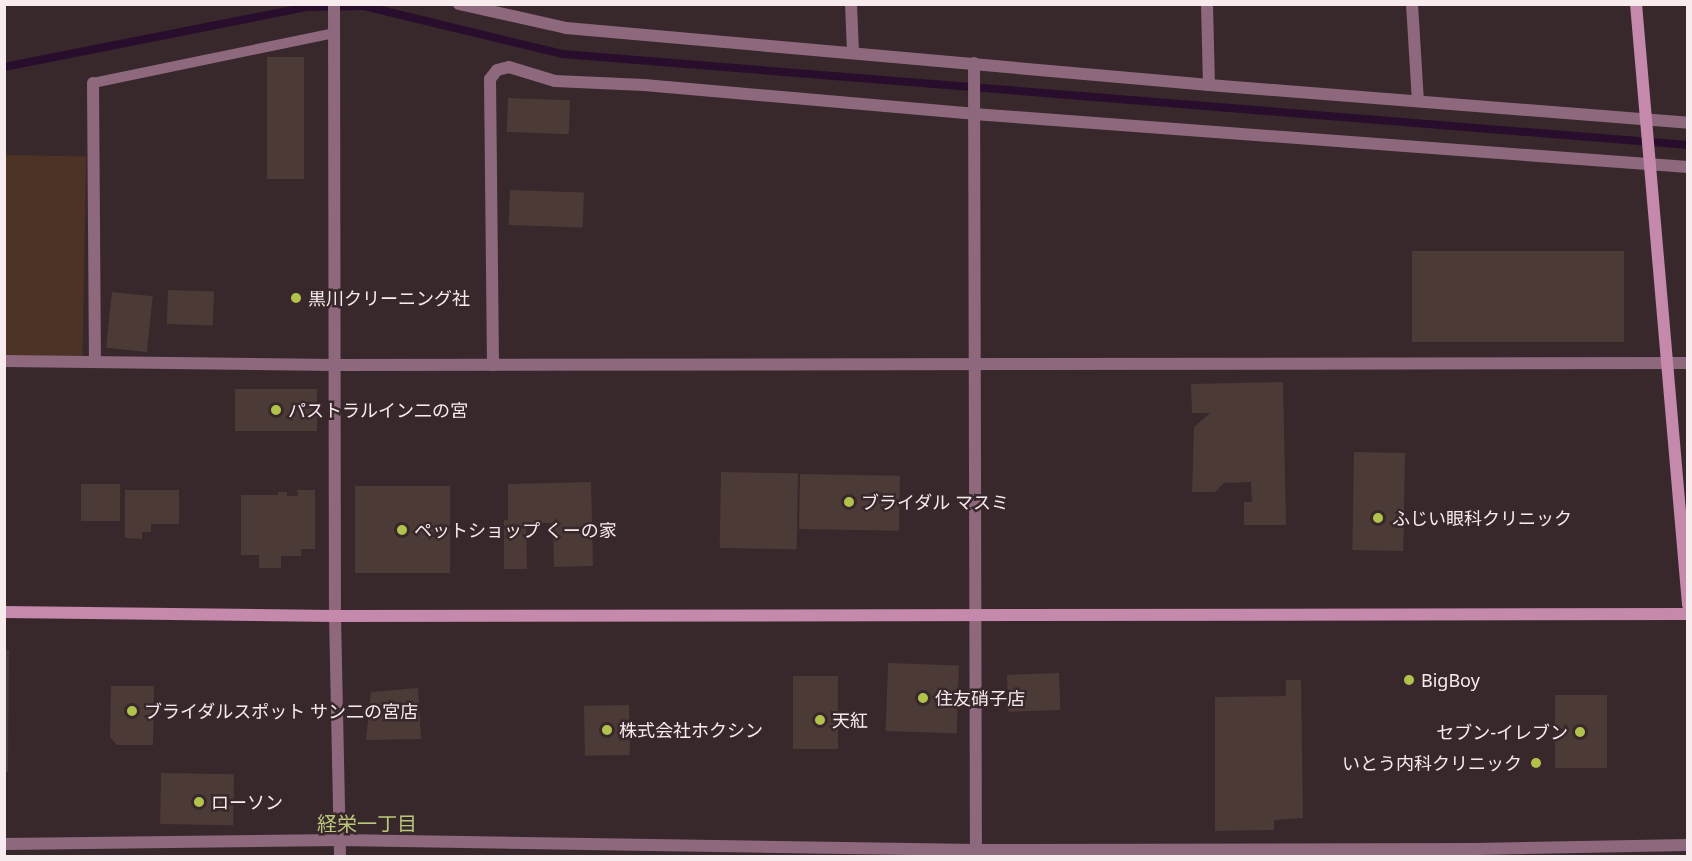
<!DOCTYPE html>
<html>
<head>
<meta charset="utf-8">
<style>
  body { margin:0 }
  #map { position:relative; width:1692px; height:861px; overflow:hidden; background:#38282b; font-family:"Noto Sans","Noto Sans JP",sans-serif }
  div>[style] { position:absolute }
  .green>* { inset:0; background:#4c3325; transform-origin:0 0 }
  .stream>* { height:8px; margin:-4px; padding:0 4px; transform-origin:4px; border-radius:4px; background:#280e2c }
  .building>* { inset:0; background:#4c3a37; transform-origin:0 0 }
  .lane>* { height:10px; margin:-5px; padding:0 5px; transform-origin:5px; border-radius:5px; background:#8e687d }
  .street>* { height:12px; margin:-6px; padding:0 6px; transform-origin:6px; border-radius:6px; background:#8e687d }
  .secondary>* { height:12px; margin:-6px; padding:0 6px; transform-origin:6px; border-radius:6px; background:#c589ab }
  .dots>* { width:16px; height:16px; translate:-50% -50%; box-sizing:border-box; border:3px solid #38282b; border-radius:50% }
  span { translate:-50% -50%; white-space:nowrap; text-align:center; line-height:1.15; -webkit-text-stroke:5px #38282b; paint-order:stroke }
  .poi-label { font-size:18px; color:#f7ebed }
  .left { translate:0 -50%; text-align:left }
  .right { translate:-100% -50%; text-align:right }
  .neighbourhood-label { font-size:20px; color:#bac77b }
  .frame { position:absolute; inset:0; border:6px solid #f7ebed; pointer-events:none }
</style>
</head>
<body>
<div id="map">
  <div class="green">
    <i style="left:5px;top:155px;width:81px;height:202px;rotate:1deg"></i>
  </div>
  <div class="stream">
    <i style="left:4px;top:67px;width:308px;rotate:-11.2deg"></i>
    <i style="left:306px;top:7px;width:58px;rotate:-1deg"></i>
    <i style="left:364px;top:6px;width:204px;rotate:13.6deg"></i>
    <i style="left:562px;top:54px;width:1130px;rotate:4.62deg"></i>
  </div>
  <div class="building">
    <i style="left:267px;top:57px;width:37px;height:122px"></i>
    <i style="left:508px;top:98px;width:62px;height:34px;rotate:2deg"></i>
    <i style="left:510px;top:190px;width:74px;height:35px;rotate:2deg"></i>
    <i style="left:1624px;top:251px;width:91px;height:212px;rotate:90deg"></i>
    <i style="left:168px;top:290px;width:46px;height:34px;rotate:2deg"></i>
    <i style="left:112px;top:292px;width:41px;height:56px;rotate:6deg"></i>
    <i style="clip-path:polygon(1283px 382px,1286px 525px,1244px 525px,1244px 502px,1252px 502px,1251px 482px,1224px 483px,1215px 492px,1192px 492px,1194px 427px,1210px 413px,1192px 413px,1191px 384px)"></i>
    <i style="left:235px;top:389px;width:82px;height:42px"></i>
    <i style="left:1354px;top:452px;width:51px;height:98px;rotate:1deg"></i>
    <i style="left:721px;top:472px;width:77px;height:76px;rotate:1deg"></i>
    <i style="left:800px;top:474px;width:100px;height:55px;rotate:1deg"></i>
    <i style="clip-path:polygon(591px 482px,593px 566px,554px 567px,553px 523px,526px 523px,527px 569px,504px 569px,504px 520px,508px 520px,508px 484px)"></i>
    <i style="left:81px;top:484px;width:39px;height:37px"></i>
    <i style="left:355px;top:486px;width:95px;height:87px"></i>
    <i style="clip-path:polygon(125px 490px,179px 490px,179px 524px,151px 524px,151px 532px,142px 532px,142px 539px,125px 538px)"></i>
    <i style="clip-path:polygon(297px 490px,315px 490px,315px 549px,301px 549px,301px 556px,281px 556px,281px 568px,259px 568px,259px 555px,241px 555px,241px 495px,278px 495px,278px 492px,287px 492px,287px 496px,298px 496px)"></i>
    <i style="clip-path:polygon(4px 650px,9px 650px,8px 772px,4px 772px)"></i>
    <i style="left:888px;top:663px;width:71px;height:68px;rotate:2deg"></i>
    <i style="left:1059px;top:673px;width:37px;height:52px;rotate:88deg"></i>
    <i style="left:793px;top:676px;width:45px;height:73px"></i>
    <i style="clip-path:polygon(1286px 680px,1301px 680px,1303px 818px,1274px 820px,1274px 830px,1215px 831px,1215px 697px,1286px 696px)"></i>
    <i style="clip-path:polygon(111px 686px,154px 686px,153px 745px,117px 745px,110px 737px)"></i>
    <i style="clip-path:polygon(418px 688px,421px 739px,366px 740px,371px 692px)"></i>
    <i style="left:1555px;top:695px;width:52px;height:73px"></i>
    <i style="left:629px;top:705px;width:50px;height:45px;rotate:89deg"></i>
    <i style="left:161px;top:773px;width:73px;height:51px;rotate:1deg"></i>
  </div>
  <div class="lane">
    <i style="left:93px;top:83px;width:246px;rotate:-11.7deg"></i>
  </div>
  <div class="street">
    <i style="left:334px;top:4px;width:612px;rotate:89.91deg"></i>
    <i style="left:335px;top:616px;width:240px;rotate:88.8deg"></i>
    <i style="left:459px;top:4px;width:110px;rotate:12.6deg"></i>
    <i style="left:566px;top:28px;width:646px;rotate:5.07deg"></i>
    <i style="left:1209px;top:85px;width:481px;rotate:4.5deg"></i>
    <i style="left:851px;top:4px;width:48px;rotate:87.6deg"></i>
    <i style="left:1207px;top:4px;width:81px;rotate:88.6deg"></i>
    <i style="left:1412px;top:4px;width:97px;rotate:86.5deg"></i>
    <i style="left:974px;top:63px;width:792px;rotate:89.86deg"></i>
    <i style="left:93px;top:83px;width:279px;rotate:89.6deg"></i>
    <i style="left:4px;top:361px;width:330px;rotate:0.7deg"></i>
    <i style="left:334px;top:365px;width:1354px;rotate:-0.08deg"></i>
    <i style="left:493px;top:365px;width:286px;rotate:-90.6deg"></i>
    <i style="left:490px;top:79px;width:11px;rotate:-52deg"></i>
    <i style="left:497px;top:70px;width:12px;rotate:-14deg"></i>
    <i style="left:509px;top:67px;width:48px;rotate:16.9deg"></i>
    <i style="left:555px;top:81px;width:89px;rotate:2.6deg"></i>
    <i style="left:644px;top:85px;width:331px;rotate:5deg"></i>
    <i style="left:974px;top:114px;width:716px;rotate:4.25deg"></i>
    <i style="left:4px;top:844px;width:336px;rotate:-0.7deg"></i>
    <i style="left:340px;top:840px;width:636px;rotate:0.9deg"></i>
    <i style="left:976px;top:850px;width:500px;rotate:-0.11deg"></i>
    <i style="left:1476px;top:849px;width:212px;rotate:-1.1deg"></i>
  </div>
  <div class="secondary">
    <i style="left:1636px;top:4px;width:603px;rotate:85.05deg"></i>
    <i style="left:4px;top:612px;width:331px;rotate:0.7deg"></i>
    <i style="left:335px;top:616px;width:1353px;rotate:-0.08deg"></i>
  </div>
  <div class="dots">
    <i style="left:296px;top:298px;background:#b2c34c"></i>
    <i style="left:276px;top:410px;background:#b2c34c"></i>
    <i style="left:849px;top:502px;background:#b2c34c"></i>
    <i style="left:1378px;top:518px;background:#b2c34c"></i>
    <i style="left:402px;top:530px;background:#b2c34c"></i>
    <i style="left:1409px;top:680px;background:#b2c34c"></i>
    <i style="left:923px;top:698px;background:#b2c34c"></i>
    <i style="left:132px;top:711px;background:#b2c34c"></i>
    <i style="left:820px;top:720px;background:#b2c34c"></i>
    <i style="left:607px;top:730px;background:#b2c34c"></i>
    <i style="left:1580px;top:732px;background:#b2c34c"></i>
    <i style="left:1536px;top:763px;background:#b2c34c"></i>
    <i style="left:199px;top:802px;background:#b2c34c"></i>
  </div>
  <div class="poi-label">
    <span class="left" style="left:308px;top:298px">黒川クリーニング社</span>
    <span class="left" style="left:288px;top:410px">パストラルイン二の宮</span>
    <span class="left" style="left:861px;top:502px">ブライダル マスミ</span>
    <span class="left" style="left:1392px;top:518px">ふじい眼科クリニック</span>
    <span class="left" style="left:414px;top:530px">ペットショップ くーの家</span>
    <span class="left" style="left:1421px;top:680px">BigBoy</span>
    <span class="left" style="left:935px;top:698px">住友硝子店</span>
    <span class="left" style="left:144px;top:711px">ブライダルスポット サン二の宮店</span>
    <span class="left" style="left:832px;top:720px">天紅</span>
    <span class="left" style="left:619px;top:730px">株式会社ホクシン</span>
    <span class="right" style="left:1568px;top:732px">セブン-イレブン</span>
    <span class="right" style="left:1522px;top:763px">いとう内科クリニック</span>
    <span class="left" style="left:211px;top:802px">ローソン</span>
  </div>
  <div class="neighbourhood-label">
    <span style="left:367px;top:823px">経栄一丁目</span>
  </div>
  <div class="frame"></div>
</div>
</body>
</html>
